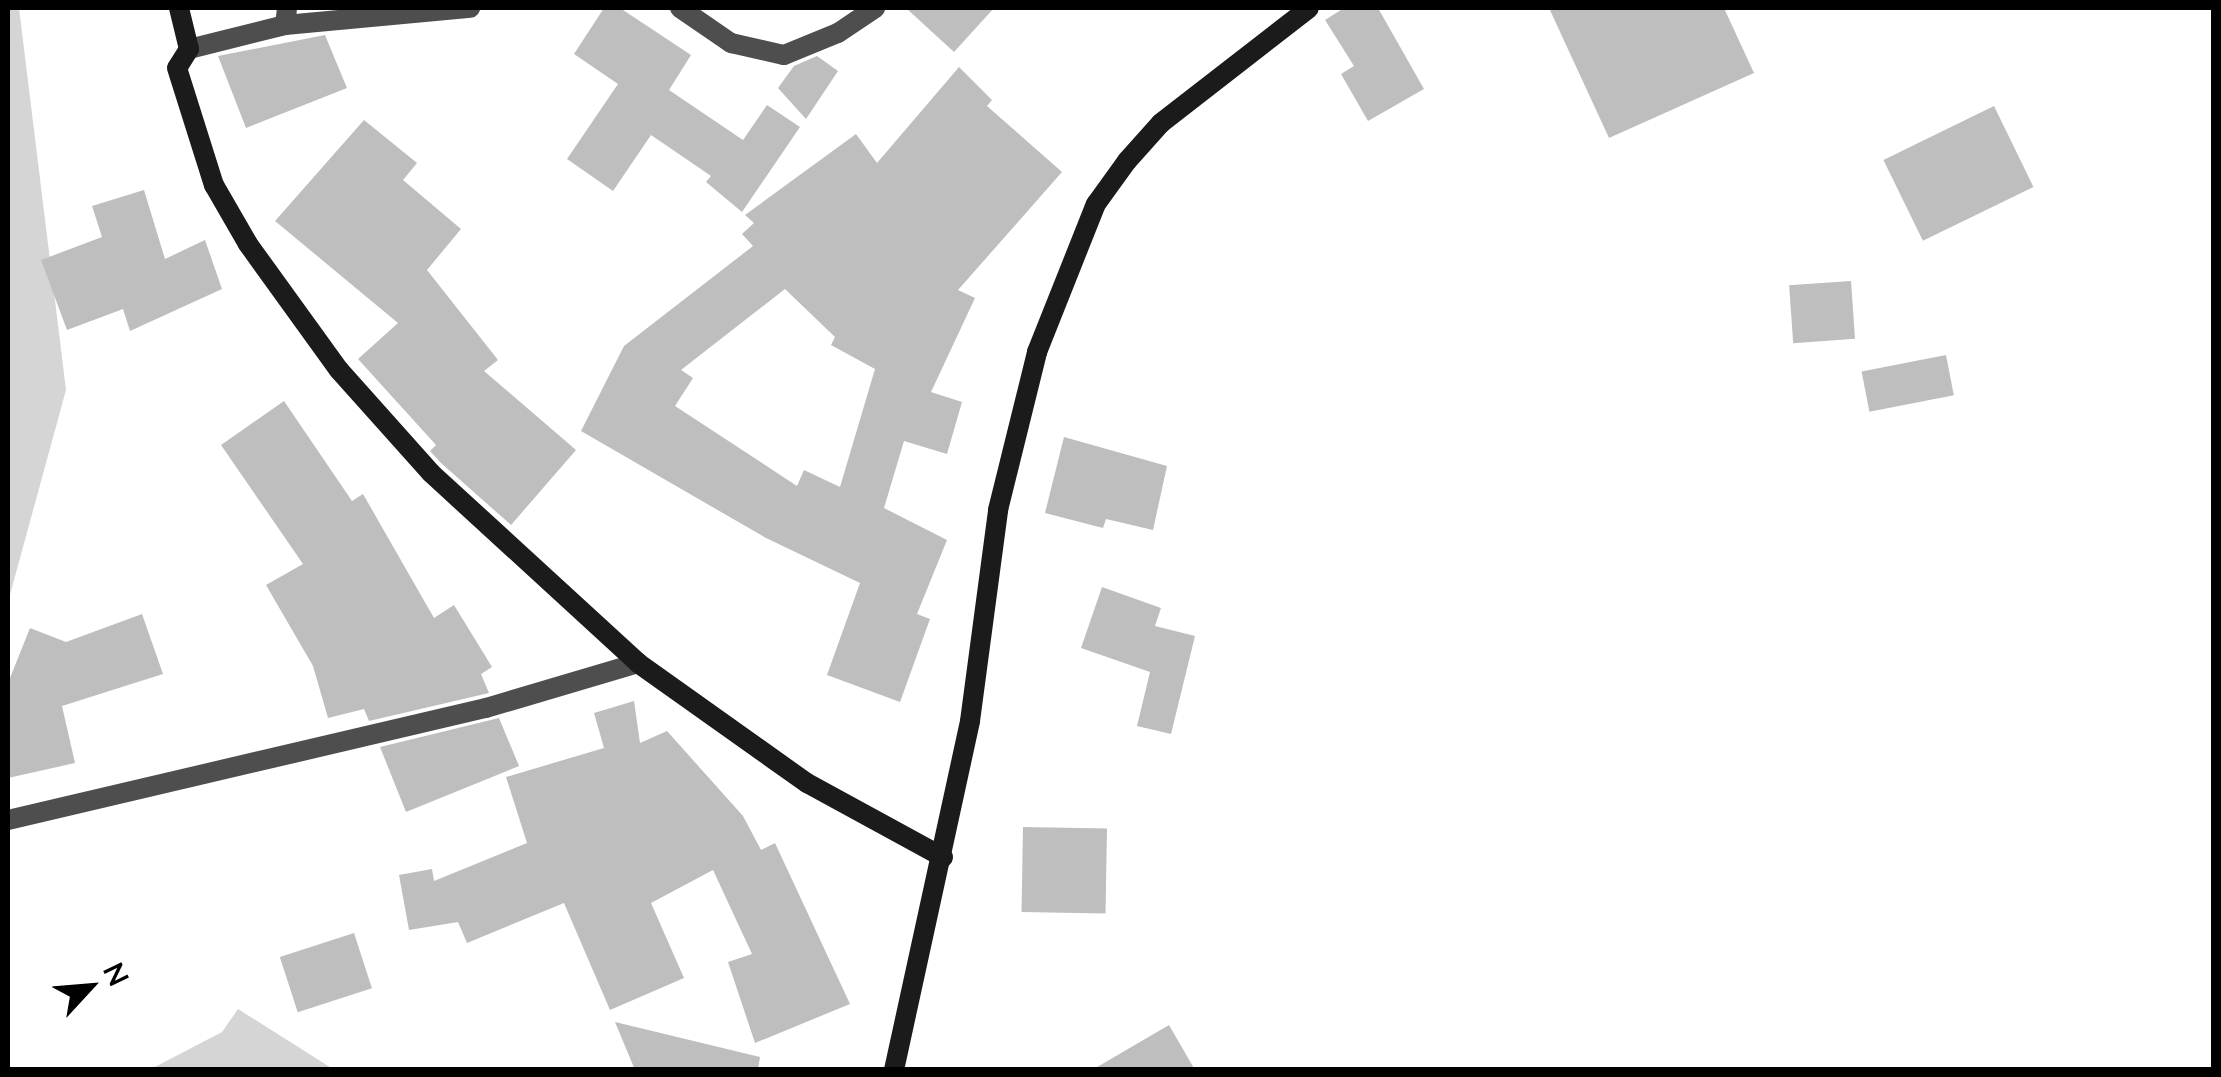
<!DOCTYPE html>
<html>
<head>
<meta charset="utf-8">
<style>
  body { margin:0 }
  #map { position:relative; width:2221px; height:1077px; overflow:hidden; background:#fff; font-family:Lato,sans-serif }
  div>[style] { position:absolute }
  .green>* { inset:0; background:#d5d5d5 }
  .building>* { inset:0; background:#bebebe; transform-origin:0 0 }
  .street>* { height:20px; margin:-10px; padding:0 10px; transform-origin:10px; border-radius:10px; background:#4e4e4e }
  .secondary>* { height:20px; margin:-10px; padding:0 10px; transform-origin:10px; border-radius:10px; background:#1b1b1b }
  span { translate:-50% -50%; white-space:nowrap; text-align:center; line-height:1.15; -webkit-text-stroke:9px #fff; paint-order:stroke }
  .frame { position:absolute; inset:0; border:10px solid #000; pointer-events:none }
  .north { position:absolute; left:40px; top:937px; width:100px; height:100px; -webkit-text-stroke:8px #fff; paint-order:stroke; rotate:64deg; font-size:28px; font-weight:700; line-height:40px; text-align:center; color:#000 }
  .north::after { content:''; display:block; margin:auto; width:35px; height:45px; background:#000; clip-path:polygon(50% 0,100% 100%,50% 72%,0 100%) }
</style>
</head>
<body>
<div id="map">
  <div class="green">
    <i style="clip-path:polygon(8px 8px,19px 8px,66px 390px,8px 602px)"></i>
    <i style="clip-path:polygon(238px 1009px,333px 1069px,151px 1069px,222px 1032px)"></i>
  </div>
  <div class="building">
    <i style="clip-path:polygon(604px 8px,620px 8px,691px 55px,669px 90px,743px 140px,767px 105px,800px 127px,742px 212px,706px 182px,711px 176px,651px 135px,613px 191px,567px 159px,618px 84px,574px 54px)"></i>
    <i style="clip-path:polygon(906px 8px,994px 8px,954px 52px)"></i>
    <i style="clip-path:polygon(1344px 8px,1378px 8px,1424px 89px,1368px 121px,1341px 74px,1354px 66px,1325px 20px)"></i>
    <i style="clip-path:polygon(1549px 8px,1724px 8px,1754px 73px,1609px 138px)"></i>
    <i style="clip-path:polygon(325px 35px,347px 88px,246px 128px,218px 56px)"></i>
    <i style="clip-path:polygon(817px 56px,838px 71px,806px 119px,778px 88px,794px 66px)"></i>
    <i style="clip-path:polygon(evenodd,959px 67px,992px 100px,987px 106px,1062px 172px,958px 290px,975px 298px,931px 392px,962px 402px,947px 454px,904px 441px,884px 508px,947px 540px,917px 614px,930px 619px,900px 702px,827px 675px,860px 583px,766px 538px,581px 431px,624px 346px,753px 246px,742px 234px,754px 223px,745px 215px,856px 134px,877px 163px,959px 67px,785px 289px,835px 337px,831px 345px,875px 369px,840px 487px,804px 470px,797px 486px,675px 406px,693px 378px,681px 370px,785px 289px)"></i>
    <i style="left:1994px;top:106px;width:90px;height:123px;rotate:64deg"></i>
    <i style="clip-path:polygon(364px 120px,417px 163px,403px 180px,461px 229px,427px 270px,498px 360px,484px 371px,576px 450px,511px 525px,441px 463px,430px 451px,436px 445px,358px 359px,398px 323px,275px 221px)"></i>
    <i style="clip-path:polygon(144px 190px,165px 259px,205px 240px,222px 289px,130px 331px,123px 309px,67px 330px,41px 260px,102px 237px,92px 206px)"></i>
    <i style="left:1851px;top:281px;width:58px;height:62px;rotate:86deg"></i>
    <i style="left:1946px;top:355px;width:41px;height:86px;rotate:79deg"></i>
    <i style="clip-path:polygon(284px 401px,352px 501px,363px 494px,434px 618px,454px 605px,492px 667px,481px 674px,489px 693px,369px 721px,364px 709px,328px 718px,313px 666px,266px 585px,303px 564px,221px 445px)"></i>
    <i style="clip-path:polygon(1064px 437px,1167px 466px,1153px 530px,1106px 519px,1103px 528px,1045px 513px)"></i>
    <i style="clip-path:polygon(1102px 587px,1161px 608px,1155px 626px,1195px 636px,1171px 734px,1137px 726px,1150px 672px,1081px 648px)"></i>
    <i style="clip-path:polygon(142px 614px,163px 674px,62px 706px,75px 763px,8px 778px,8px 683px,30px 628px,66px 642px)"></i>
    <i style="clip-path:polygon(634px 701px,640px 743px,667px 731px,743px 816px,761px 850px,775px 843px,850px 1004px,755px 1043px,728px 962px,752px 954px,713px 870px,651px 903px,684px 978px,610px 1010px,564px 903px,467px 943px,458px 922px,409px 930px,399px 875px,432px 869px,434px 881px,527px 843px,506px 777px,604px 748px,594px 713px)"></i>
    <i style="clip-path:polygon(499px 718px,519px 766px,406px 812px,380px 747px)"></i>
    <i style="left:1023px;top:827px;width:84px;height:85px;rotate:1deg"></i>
    <i style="left:354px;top:933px;width:58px;height:78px;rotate:72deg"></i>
    <i style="clip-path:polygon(615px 1022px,760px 1057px,758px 1070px,635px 1070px)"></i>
    <i style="clip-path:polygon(1169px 1025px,1195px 1070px,1092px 1070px)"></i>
  </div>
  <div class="street">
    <i style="left:680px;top:8px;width:62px;rotate:34.5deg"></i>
    <i style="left:731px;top:43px;width:54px;rotate:12.8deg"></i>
    <i style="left:784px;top:55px;width:58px;rotate:-22.2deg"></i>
    <i style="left:838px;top:33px;width:45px;rotate:-34deg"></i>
    <i style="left:285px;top:25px;width:186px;rotate:-5.3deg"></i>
    <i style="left:189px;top:49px;width:99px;rotate:-14deg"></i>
    <i style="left:285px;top:25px;width:17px;rotate:-83deg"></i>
    <i style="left:8px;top:820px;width:491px;rotate:-13.2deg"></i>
    <i style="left:486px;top:708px;width:159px;rotate:-16.5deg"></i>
  </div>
  <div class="secondary">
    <i style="left:179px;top:8px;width:42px;rotate:76.3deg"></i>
    <i style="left:189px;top:49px;width:22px;rotate:122deg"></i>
    <i style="left:177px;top:68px;width:123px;rotate:72.5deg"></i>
    <i style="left:214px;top:185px;width:68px;rotate:60deg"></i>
    <i style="left:248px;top:244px;width:155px;rotate:54.2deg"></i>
    <i style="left:339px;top:370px;width:138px;rotate:48.2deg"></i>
    <i style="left:431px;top:473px;width:281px;rotate:42.5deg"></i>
    <i style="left:638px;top:663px;width:207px;rotate:35.4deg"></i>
    <i style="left:807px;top:783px;width:155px;rotate:28.6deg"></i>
    <i style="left:894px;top:1070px;width:357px;rotate:-77.7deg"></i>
    <i style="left:970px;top:721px;width:213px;rotate:-82.4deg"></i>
    <i style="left:998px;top:510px;width:163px;rotate:-76.1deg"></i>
    <i style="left:1037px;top:352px;width:159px;rotate:-68.3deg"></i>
    <i style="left:1096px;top:204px;width:53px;rotate:-54.2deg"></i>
    <i style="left:1127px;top:161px;width:51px;rotate:-48.2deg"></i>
    <i style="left:1161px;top:123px;width:187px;rotate:-37.8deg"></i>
  </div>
  <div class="frame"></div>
  <div class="north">N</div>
</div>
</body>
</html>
